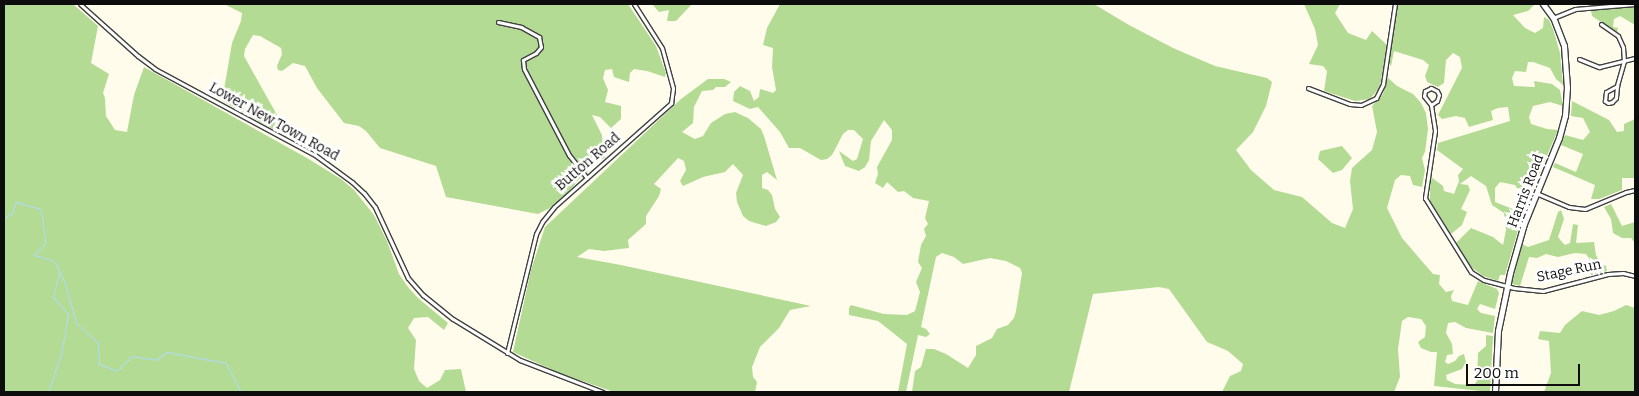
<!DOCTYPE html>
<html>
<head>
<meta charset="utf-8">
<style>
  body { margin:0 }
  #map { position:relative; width:1639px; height:396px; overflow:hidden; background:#fffcec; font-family:Bitter,serif }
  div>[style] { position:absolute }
  .forest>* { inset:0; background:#b3db94 }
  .stream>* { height:1px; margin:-0.5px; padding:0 0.5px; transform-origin:0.5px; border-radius:0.5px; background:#afdbf8 }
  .roads { filter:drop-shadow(1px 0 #404040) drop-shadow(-1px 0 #404040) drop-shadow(0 1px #404040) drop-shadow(0 -1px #404040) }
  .minor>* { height:3px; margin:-1.5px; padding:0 1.5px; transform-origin:1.5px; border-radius:1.5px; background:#fff }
  .tertiary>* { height:4.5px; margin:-2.25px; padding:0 2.25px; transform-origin:2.25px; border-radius:2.25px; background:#fff }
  span { translate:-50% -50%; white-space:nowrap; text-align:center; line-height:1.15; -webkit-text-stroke:5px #fff; paint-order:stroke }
  .street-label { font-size:14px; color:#0d0d0d }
  .frame { position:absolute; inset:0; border:5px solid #0d0d0d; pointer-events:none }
  .scale { position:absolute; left:1466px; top:364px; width:114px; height:22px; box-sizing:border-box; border:2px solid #0d0d0d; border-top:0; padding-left:6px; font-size:15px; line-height:18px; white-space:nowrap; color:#0d0d0d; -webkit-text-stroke:4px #fff; paint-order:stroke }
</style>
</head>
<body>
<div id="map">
  <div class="forest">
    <i style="clip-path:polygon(4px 4px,73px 4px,98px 26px,91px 63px,109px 74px,103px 93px,105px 98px,106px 116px,115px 130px,127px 132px,134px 95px,144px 67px,307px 158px,341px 179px,354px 190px,374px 215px,387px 241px,399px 274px,408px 287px,418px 298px,448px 323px,444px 330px,428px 317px,414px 318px,408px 328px,416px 340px,414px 369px,419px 381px,427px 388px,440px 380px,445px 370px,461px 369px,466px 392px,4px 392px)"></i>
    <i style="clip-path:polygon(224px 4px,628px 4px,656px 46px,666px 73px,665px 77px,647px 71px,634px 69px,630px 73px,629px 82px,614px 77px,612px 69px,605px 70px,603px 78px,608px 90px,605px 102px,621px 106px,621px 119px,611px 128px,600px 117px,592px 115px,602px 135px,603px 146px,608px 155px,579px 179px,573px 187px,550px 208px,538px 214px,446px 197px,436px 166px,380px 148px,366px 131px,359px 126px,344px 123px,317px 88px,305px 66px,293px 63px,282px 71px,278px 70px,277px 66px,282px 54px,281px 48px,260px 36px,253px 35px,245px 49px,244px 56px,277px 115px,278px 132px,222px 101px,232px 43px,241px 21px,242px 13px)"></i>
    <i style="clip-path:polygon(652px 4px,692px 4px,676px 21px,667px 21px,669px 10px,659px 12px)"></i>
    <i style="clip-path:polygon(780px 4px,1094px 4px,1129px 25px,1173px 48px,1215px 66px,1267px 78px,1272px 82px,1266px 106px,1253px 132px,1236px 150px,1251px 170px,1274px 190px,1302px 197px,1332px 223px,1345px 228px,1353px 209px,1350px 181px,1352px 168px,1372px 150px,1377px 132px,1372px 106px,1383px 94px,1387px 77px,1397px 86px,1413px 94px,1421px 103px,1426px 113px,1428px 129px,1425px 152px,1422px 158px,1425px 170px,1422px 187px,1413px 185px,1410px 176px,1401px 175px,1395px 180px,1387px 208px,1402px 238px,1433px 274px,1440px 275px,1439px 284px,1446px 292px,1454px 290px,1451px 296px,1452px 301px,1468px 305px,1478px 281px,1497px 289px,1499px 293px,1495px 309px,1480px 304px,1477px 309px,1481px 313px,1495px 316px,1493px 333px,1466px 328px,1455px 322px,1448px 323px,1446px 333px,1452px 344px,1453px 354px,1447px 355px,1445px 362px,1448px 364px,1455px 361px,1459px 356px,1464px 354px,1466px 362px,1462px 369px,1446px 375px,1447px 380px,1455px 384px,1474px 385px,1477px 381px,1478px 353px,1486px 346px,1486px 335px,1493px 336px,1490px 392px,1434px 386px,1437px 352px,1431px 352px,1421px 348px,1418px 342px,1425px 337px,1426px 326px,1421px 319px,1408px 317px,1402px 321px,1398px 349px,1400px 377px,1394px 392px,1222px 392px,1230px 376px,1241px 371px,1243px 364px,1228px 351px,1207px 342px,1169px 289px,1159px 287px,1093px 294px,1069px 392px,912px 392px,915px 371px,921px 367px,926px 349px,934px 349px,946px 354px,968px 368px,976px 355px,976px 346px,992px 338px,997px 329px,1008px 325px,1014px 318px,1016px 311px,1022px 273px,1020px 268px,1006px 261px,990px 258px,963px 264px,954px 257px,942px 253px,936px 257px,921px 327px,926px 329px,930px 334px,926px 337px,918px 335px,906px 392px,898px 392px,907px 344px,878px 321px,849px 315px,849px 308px,851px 305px,884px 314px,907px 315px,915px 311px,920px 292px,916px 282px,922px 268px,918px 262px,921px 245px,926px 236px,924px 229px,928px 224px,925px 218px,929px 201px,913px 198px,904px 191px,898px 192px,887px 182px,883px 188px,875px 183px,878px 174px,877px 167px,892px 140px,892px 130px,884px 120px,871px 141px,869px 160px,865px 167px,859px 171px,845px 166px,839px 151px,853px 161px,857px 159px,863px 139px,854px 130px,848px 130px,843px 134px,832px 155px,827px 159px,821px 160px,800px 148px,789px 148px,780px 132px,758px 107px,750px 109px,733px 101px,734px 92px,740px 86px,750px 91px,754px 101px,759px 97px,760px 89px,773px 93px,776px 90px,772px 67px,773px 48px,763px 45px,767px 28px)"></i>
    <i style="clip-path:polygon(1304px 4px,1340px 4px,1335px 13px,1348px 33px,1366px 40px,1372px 31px,1387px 45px,1380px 87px,1370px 99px,1355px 101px,1324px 91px,1327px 71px,1323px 66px,1309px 64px,1318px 45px,1315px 29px)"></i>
    <i style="clip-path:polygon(1397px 4px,1535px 4px,1528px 11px,1513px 15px,1525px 28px,1535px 33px,1543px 28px,1544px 17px,1549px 20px,1553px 29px,1560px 53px,1563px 85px,1556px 79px,1550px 68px,1533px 62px,1528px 62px,1526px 72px,1515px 71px,1512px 78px,1514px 86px,1535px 87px,1534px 81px,1552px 84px,1560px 90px,1563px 106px,1550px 102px,1533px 106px,1529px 117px,1531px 124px,1547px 129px,1558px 130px,1525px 207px,1520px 205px,1520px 192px,1515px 185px,1500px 182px,1495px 188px,1495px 202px,1523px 213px,1505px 275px,1500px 275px,1498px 281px,1483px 276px,1471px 267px,1456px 243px,1471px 228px,1493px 237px,1503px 245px,1506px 230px,1504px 213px,1492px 205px,1486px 186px,1471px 176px,1460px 184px,1468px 185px,1470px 190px,1461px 209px,1467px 212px,1462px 225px,1451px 234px,1430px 201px,1430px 191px,1431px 177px,1443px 186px,1444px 191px,1454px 194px,1459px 181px,1458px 175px,1463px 169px,1437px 150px,1438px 143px,1510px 121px,1508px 107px,1498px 108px,1491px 111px,1493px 120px,1469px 127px,1465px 118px,1456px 116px,1442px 119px,1438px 115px,1462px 68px,1460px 57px,1453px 53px,1446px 60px,1444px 83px,1438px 87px,1427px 82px,1425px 76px,1429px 65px,1423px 60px,1394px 51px,1391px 66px,1389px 64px)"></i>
    <i style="clip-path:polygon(1635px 6px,1635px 25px,1620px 16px,1614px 19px,1613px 27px,1618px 28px,1617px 33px,1592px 16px,1591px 11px,1600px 9px)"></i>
    <i style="clip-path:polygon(708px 79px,724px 79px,731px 82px,725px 87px,716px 87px,713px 90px,702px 91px,694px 107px,693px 123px,682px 132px,695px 139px,703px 136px,711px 123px,725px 114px,735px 112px,748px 118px,761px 129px,764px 136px,777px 180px,767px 172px,762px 175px,762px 188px,768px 190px,772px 195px,775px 209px,780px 217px,776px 222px,766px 226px,749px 221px,743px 216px,737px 202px,736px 193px,743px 175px,733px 164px,725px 172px,703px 177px,683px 186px,680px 181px,686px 170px,684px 161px,678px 158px,654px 184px,661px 189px,659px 196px,646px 216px,646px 224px,628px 240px,629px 248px,604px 251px,589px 249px,577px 257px,621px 265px,811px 306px,790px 310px,779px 328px,760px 347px,752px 367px,753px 377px,757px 382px,755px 392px,614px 392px,559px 373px,513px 352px,531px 270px,545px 227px,681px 99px)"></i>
    <i style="clip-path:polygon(1572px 101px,1609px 120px,1617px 132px,1624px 131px,1624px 124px,1635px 119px,1635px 178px,1622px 178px,1622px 190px,1599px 199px,1591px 199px,1595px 185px,1553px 167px,1555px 163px,1576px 172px,1583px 154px,1561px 145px,1565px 135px,1583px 140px,1590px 132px,1583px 118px,1571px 116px)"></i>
    <i style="clip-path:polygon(1342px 146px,1352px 158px,1342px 170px,1333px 173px,1318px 159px,1320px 151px)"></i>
    <i style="clip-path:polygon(1611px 204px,1622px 226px,1635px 222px,1635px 243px,1631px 238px,1622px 238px,1613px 233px,1611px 219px,1604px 207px)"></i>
    <i style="clip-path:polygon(1561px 210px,1564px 219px,1558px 237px,1562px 242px,1565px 245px,1570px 243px,1573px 224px,1578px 225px,1576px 243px,1594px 242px,1596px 255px,1600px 263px,1606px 266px,1607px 271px,1591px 275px,1589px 269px,1592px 263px,1586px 254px,1575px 253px,1558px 257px,1546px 254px,1537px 258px,1529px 257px,1520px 286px,1512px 284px,1522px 244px,1528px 247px,1549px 240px,1558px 212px)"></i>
    <i style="clip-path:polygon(1626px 305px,1635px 308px,1635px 392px,1544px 392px,1551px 373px,1550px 356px,1549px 341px,1538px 339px,1540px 331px,1560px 333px,1565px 325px,1582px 311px,1599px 315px,1614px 311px)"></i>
  </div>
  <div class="stream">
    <i style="left:4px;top:218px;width:9px;rotate:-32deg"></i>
    <i style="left:12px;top:213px;width:12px;rotate:-70deg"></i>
    <i style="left:16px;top:202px;width:26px;rotate:16deg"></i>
    <i style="left:41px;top:209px;width:35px;rotate:83deg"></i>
    <i style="left:45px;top:244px;width:16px;rotate:135deg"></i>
    <i style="left:34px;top:255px;width:21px;rotate:17deg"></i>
    <i style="left:54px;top:261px;width:25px;rotate:63deg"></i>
    <i style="left:65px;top:283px;width:41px;rotate:74.6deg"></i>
    <i style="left:76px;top:323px;width:30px;rotate:42deg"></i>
    <i style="left:98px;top:343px;width:21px;rotate:87deg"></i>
    <i style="left:99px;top:364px;width:19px;rotate:21deg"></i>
    <i style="left:117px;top:371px;width:21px;rotate:-45deg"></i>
    <i style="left:132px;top:356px;width:24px;rotate:9deg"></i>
    <i style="left:156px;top:360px;width:14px;rotate:-36deg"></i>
    <i style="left:167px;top:352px;width:60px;rotate:10.6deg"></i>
    <i style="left:226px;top:363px;width:33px;rotate:63deg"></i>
    <i style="left:48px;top:392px;width:39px;rotate:-71deg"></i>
    <i style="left:61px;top:355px;width:42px;rotate:-80.3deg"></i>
    <i style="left:68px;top:314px;width:23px;rotate:-131deg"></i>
    <i style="left:53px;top:297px;width:25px;rotate:-76deg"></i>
  </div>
  <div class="roads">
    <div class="minor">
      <i style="left:80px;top:4px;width:78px;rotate:41.9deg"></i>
      <i style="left:138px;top:56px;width:21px;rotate:37deg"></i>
      <i style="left:155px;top:69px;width:182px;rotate:28.3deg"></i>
      <i style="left:315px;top:155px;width:46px;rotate:36.1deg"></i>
      <i style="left:352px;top:182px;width:16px;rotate:43deg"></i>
      <i style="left:364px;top:193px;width:18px;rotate:52deg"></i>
      <i style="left:375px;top:207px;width:78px;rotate:65.1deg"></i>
      <i style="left:408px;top:278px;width:23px;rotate:49deg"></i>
      <i style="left:423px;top:295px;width:38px;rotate:39deg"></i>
      <i style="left:453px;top:319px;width:79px;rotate:31.5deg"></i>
      <i style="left:520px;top:360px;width:89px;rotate:21.1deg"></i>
      <i style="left:1553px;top:18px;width:24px;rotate:-22deg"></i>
      <i style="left:1575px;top:9px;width:60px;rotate:-4.8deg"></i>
      <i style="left:498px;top:22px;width:24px;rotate:12deg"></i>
      <i style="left:521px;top:27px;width:21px;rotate:29deg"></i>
      <i style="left:539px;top:37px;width:10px;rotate:79deg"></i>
      <i style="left:541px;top:47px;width:8px;rotate:130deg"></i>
      <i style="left:536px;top:53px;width:15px;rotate:152deg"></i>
      <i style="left:523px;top:60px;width:9px;rotate:84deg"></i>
      <i style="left:524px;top:69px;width:97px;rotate:62.4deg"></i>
      <i style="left:569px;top:155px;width:29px;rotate:52deg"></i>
      <i style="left:1601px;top:24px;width:21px;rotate:35deg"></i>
      <i style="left:1618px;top:36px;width:12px;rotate:66deg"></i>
      <i style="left:1623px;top:47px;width:14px;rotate:86deg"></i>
      <i style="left:1624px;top:61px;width:26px;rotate:106deg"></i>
      <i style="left:1579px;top:59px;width:22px;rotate:22deg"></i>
      <i style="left:1599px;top:67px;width:37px;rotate:-14deg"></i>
      <i style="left:1617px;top:86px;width:12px;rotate:95deg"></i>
      <i style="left:1616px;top:98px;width:6px;rotate:135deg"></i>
      <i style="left:1612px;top:102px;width:4px;rotate:166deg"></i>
      <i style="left:1608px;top:103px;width:4px;rotate:-146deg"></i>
      <i style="left:1605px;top:101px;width:9px;rotate:-84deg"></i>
      <i style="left:1606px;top:92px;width:13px;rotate:-29deg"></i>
      <i style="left:1308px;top:88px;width:45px;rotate:20.9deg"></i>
      <i style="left:1350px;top:104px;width:11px;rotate:5deg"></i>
      <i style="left:1361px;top:105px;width:17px;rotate:-25deg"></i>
      <i style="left:1376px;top:98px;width:16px;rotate:-63deg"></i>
      <i style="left:1383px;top:84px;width:81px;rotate:-81.5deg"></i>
      <i style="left:1431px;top:105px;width:7px;rotate:-34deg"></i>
      <i style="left:1437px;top:101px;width:6px;rotate:-72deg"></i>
      <i style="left:1439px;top:95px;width:4px;rotate:-117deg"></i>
      <i style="left:1437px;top:91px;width:7px;rotate:-153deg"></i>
      <i style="left:1431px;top:88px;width:7px;rotate:153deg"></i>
      <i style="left:1425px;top:91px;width:5px;rotate:101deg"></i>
      <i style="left:1424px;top:96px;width:11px;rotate:52deg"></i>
      <i style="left:1431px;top:105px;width:26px;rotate:81deg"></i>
      <i style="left:1435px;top:131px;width:68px;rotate:98.5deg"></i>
      <i style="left:1425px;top:198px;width:87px;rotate:58.1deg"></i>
      <i style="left:1471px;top:272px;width:15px;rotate:32deg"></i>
      <i style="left:1484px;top:280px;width:31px;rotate:15deg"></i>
      <i style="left:1514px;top:288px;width:29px;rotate:6deg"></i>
      <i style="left:1543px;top:291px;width:67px;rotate:-14.7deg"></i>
      <i style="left:1608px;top:274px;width:15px;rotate:-4deg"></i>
      <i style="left:1623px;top:273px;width:12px;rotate:14deg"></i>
      <i style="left:1536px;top:193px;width:36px;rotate:23deg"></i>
      <i style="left:1569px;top:207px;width:16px;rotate:7deg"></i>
      <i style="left:1585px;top:209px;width:44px;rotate:-22.5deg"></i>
      <i style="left:1626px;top:192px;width:9px;rotate:-13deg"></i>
      <i style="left:507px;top:353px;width:122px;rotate:-76.3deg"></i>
      <i style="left:536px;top:234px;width:13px;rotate:-63deg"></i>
      <i style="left:542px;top:222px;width:19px;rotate:-51deg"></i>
      <i style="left:554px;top:207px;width:157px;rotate:-41.6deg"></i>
      <i style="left:671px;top:103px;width:15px;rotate:-82deg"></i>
      <i style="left:673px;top:88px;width:41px;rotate:-105.4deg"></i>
      <i style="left:662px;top:48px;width:52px;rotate:-122.5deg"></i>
    </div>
    <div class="tertiary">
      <i style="left:1495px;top:392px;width:61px;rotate:-87.2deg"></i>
      <i style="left:1498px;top:331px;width:59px;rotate:-78.3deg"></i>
      <i style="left:1510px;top:273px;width:51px;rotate:-74.1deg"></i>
      <i style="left:1524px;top:224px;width:93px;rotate:-67.9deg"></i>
      <i style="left:1559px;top:138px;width:23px;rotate:-75deg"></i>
      <i style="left:1565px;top:116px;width:28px;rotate:-86deg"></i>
      <i style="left:1567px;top:88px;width:42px;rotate:-94.1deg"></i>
      <i style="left:1564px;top:46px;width:30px;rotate:-111deg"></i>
      <i style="left:1553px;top:18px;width:17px;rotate:-126deg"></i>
    </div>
  </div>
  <div class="street-label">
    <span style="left:274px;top:122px;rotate:29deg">Lower New Town Road</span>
    <span style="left:588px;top:162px;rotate:-41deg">Button Road</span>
    <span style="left:1526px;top:191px;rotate:-69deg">Harris Road</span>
    <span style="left:1569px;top:271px;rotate:-12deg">Stage Run</span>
  </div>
  <div class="frame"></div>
  <div class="scale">200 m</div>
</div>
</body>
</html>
